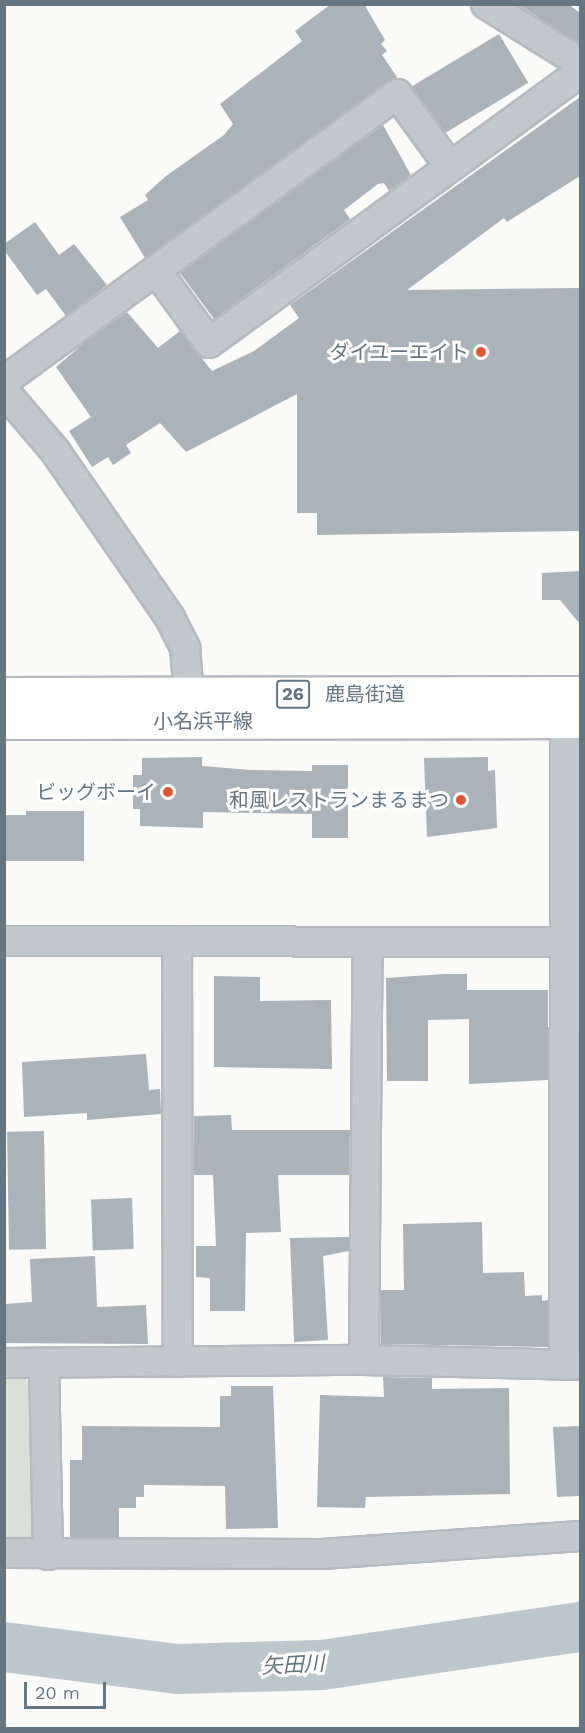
<!DOCTYPE html>
<html>
<head>
<meta charset="utf-8">
<style>
  body { margin:0 }
  #map { position:relative; width:585px; height:1733px; overflow:hidden; background:#fafaf8; font-family:"Work Sans","Noto Sans JP",sans-serif }
  div>[style] { position:absolute }
  .green>* { inset:0; background:#dadfd7 }
  .river>* { height:50px; margin:-25px; padding:0 25px; transform-origin:25px; border-radius:25px; background:#bbc7cb }
  .building>* { inset:0; background:#aab3b9; transform-origin:0 0 }
  .roads { filter:drop-shadow(2px 0 #b5babe) drop-shadow(-2px 0 #b5babe) drop-shadow(0 2px #b5babe) drop-shadow(0 -2px #b5babe) }
  .minor>* { height:28px; margin:-14px; padding:0 14px; transform-origin:14px; border-radius:14px; background:#c3c8cc }
  .primary>* { height:33px; margin:-16.5px; padding:0 16.5px; transform-origin:16.5px; border-radius:16.5px; background:#fff }
  .dots>* { width:16px; height:16px; translate:-50% -50%; box-sizing:border-box; border:3px solid #fff; border-radius:50% }
  span { translate:-50% -50%; white-space:nowrap; text-align:center; line-height:1.15; -webkit-text-stroke:6px #fff; paint-order:stroke }
  .shield-label span { padding:2px 4px; background:#fff; border:2px solid; border-radius:4px; -webkit-text-stroke-width:0 }
  .shield-label { font-size:18px; color:#657683; font-weight:700 }
  .poi-label { font-size:20px; color:#657683 }
  .right { translate:-100% -50%; text-align:right }
  .street-label { font-size:20px; color:#657683 }
  .water-label { font-size:21px; color:#60757c; font-style:italic }
  .frame { position:absolute; inset:0; border:6px solid #657683; pointer-events:none }
  .scale { position:absolute; left:24px; top:1682px; width:82px; height:27px; box-sizing:border-box; border:3px solid #657683; border-top:0; padding-left:8px; font-size:18px; line-height:21px; white-space:nowrap; color:#657683; -webkit-text-stroke:4px #fff; paint-order:stroke }
</style>
</head>
<body>
<div id="map">
  <div class="green">
    <i style="clip-path:polygon(5px 1377px,24px 1377px,33px 1386px,34px 1530px,29px 1541px,5px 1537px)"></i>
  </div>
  <div class="river">
    <i style="left:4px;top:1647px;width:175px;rotate:7.2deg"></i>
    <i style="left:178px;top:1669px;width:144px;rotate:-1.6deg"></i>
    <i style="left:322px;top:1665px;width:261px;rotate:-8.4deg"></i>
  </div>
  <div class="building">
    <i style="clip-path:polygon(331px 4px,364px 4px,385px 40px,381px 44px,387px 51px,382px 55px,397px 77px,145px 258px,120px 217px,148px 200px,145px 195px,166px 176px,224px 135px,233px 124px,220px 104px,302px 41px,295px 31px)"></i>
    <i style="clip-path:polygon(518px 4px,568px 4px,580px 13px,580px 44px)"></i>
    <i style="left:499px;top:34px;width:57px;height:102px;rotate:59deg"></i>
    <i style="clip-path:polygon(580px 97px,580px 176px,507px 222px,504px 218px,407px 290px,580px 288px,580px 531px,317px 535px,317px 513px,297px 513px,297px 394px,186px 452px,160px 423px,126px 445px,131px 453px,113px 465px,108px 457px,92px 467px,69px 431px,91px 417px,56px 367px,85px 342px,127px 312px,158px 348px,180px 331px,212px 371px,254px 351px,299px 318px,290px 305px)"></i>
    <i style="clip-path:polygon(383px 125px,411px 175px,389px 191px,384px 183px,378px 184px,344px 210px,350px 219px,214px 319px,180px 273px)"></i>
    <i style="clip-path:polygon(35px 222px,59px 255px,74px 244px,107px 285px,66px 316px,46px 289px,37px 295px,4px 250px,4px 244px)"></i>
    <i style="clip-path:polygon(580px 571px,580px 624px,560px 600px,542px 600px,542px 573px)"></i>
    <i style="clip-path:polygon(202px 757px,202px 766px,251px 770px,312px 771px,312px 765px,348px 765px,348px 838px,312px 838px,312px 814px,203px 812px,203px 828px,140px 826px,140px 809px,133px 809px,133px 775px,142px 775px,142px 758px)"></i>
    <i style="clip-path:polygon(488px 757px,488px 771px,495px 770px,497px 828px,427px 837px,424px 758px)"></i>
    <i style="clip-path:polygon(26px 811px,84px 811px,84px 861px,4px 861px,4px 815px,26px 815px)"></i>
    <i style="clip-path:polygon(444px 974px,467px 974px,467px 990px,548px 990px,548px 1080px,469px 1084px,469px 1019px,428px 1020px,428px 1081px,387px 1081px,386px 978px)"></i>
    <i style="clip-path:polygon(214px 976px,260px 977px,260px 1001px,331px 1000px,332px 1069px,214px 1067px)"></i>
    <i style="clip-path:polygon(146px 1054px,149px 1090px,160px 1089px,161px 1114px,87px 1120px,87px 1113px,24px 1117px,22px 1062px)"></i>
    <i style="clip-path:polygon(231px 1115px,232px 1130px,350px 1130px,349px 1175px,278px 1175px,281px 1232px,246px 1233px,245px 1311px,210px 1311px,210px 1278px,196px 1277px,196px 1246px,216px 1246px,213px 1175px,194px 1175px,194px 1116px)"></i>
    <i style="left:44px;top:1131px;width:118px;height:37px;rotate:89deg"></i>
    <i style="left:132px;top:1198px;width:51px;height:41px;rotate:88deg"></i>
    <i style="clip-path:polygon(482px 1222px,483px 1273px,524px 1272px,525px 1296px,542px 1295px,542px 1301px,548px 1300px,548px 1347px,381px 1344px,381px 1290px,404px 1290px,403px 1224px)"></i>
    <i style="clip-path:polygon(349px 1237px,349px 1251px,323px 1256px,328px 1340px,294px 1342px,290px 1238px)"></i>
    <i style="clip-path:polygon(95px 1256px,97px 1307px,146px 1305px,148px 1344px,6px 1343px,5px 1304px,32px 1302px,30px 1259px)"></i>
    <i style="clip-path:polygon(383px 1377px,432px 1378px,432px 1389px,509px 1388px,510px 1494px,366px 1497px,365px 1508px,317px 1507px,320px 1395px,384px 1397px)"></i>
    <i style="clip-path:polygon(231px 1386px,273px 1386px,278px 1528px,226px 1529px,225px 1486px,144px 1485px,144px 1497px,136px 1497px,136px 1508px,119px 1508px,119px 1537px,70px 1537px,70px 1460px,82px 1460px,82px 1426px,220px 1427px,220px 1396px,231px 1396px)"></i>
    <i style="clip-path:polygon(580px 1426px,580px 1496px,557px 1497px,553px 1427px)"></i>
  </div>
  <div class="roads">
    <div class="minor">
      <i style="left:486px;top:4px;width:111px;rotate:32.1deg"></i>
      <i style="left:156px;top:270px;width:90px;rotate:54deg"></i>
      <i style="left:209px;top:343px;width:459px;rotate:-36.1deg"></i>
      <i style="left:4px;top:381px;width:487px;rotate:-36.1deg"></i>
      <i style="left:397px;top:94px;width:90px;rotate:54deg"></i>
      <i style="left:4px;top:391px;width:79px;rotate:49.6deg"></i>
      <i style="left:55px;top:451px;width:203px;rotate:55.4deg"></i>
      <i style="left:170px;top:618px;width:34px;rotate:63deg"></i>
      <i style="left:185px;top:648px;width:47px;rotate:85.1deg"></i>
      <i style="left:4px;top:941px;width:576px;rotate:0.1deg"></i>
      <i style="left:177px;top:941px;width:421px;rotate:89.9deg"></i>
      <i style="left:364px;top:1360px;width:418px;rotate:-89.5deg"></i>
      <i style="left:4px;top:1363px;width:360px;rotate:-0.5deg"></i>
      <i style="left:364px;top:1360px;width:216px;rotate:1.3deg"></i>
      <i style="left:44px;top:1363px;width:192px;rotate:88.8deg"></i>
      <i style="left:564px;top:1365px;width:667px;rotate:-89.91deg"></i>
      <i style="left:4px;top:1553px;width:318px;rotate:0.2deg"></i>
      <i style="left:322px;top:1554px;width:259px;rotate:-4deg"></i>
    </div>
    <div class="primary">
      <i style="left:4px;top:694px;width:576px;rotate:-0.1deg"></i>
      <i style="left:4px;top:722px;width:576px;rotate:-0.1deg"></i>
    </div>
  </div>
  <div class="dots">
    <i style="left:481px;top:352px;background:#e4572e"></i>
    <i style="left:168px;top:792px;background:#e4572e"></i>
    <i style="left:461px;top:800px;background:#e4572e"></i>
  </div>
  <div class="shield-label">
    <span style="left:293px;top:694px">26</span>
  </div>
  <div class="poi-label">
    <span class="right" style="left:469px;top:352px">ダイユーエイト</span>
    <span class="right" style="left:156px;top:792px">ビッグボーイ</span>
    <span class="right" style="left:449px;top:800px">和風レストランまるまつ</span>
  </div>
  <div class="street-label">
    <span style="left:365px;top:694px">鹿島街道</span>
    <span style="left:203px;top:721px">小名浜平線</span>
  </div>
  <div class="water-label">
    <span style="left:293px;top:1665px;rotate:-3deg">矢田川</span>
  </div>
  <div class="frame"></div>
  <div class="scale">20 m</div>
</div>
</body>
</html>
